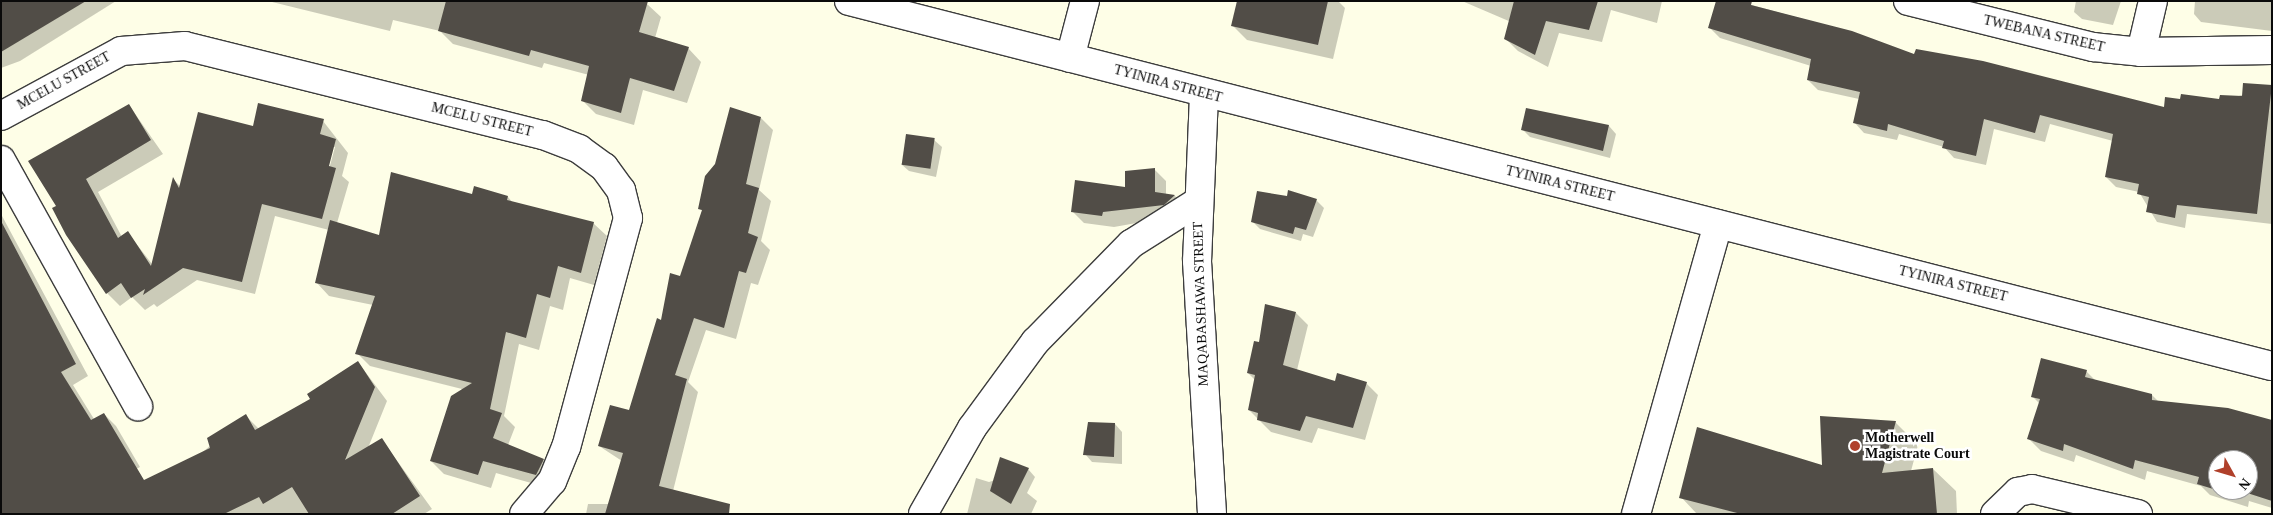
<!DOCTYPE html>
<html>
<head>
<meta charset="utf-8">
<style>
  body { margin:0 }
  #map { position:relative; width:2273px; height:515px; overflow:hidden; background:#fefee7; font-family:Georgia,serif }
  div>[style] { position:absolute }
  .shadow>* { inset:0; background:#0003 }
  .building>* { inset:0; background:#514d47; transform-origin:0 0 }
  .roads { filter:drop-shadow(1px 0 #3d3d3d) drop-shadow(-1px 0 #3d3d3d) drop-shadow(0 1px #3d3d3d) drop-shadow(0 -1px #3d3d3d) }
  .minor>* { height:28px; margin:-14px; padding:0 14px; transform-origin:14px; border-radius:14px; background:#fff }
  .dots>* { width:14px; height:14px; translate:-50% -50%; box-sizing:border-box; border:2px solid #fff; border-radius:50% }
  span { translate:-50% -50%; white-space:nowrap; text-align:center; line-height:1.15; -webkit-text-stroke:5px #fff; paint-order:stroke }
  .street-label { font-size:14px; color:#0a0a0a }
  .poi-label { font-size:14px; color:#0a0a0a; font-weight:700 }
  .left { translate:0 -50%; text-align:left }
  .frame { position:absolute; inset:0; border:2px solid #0a0a0a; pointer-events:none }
  .north { position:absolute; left:2208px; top:450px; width:50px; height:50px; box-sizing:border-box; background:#fff; border:1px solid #9d9d9d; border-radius:50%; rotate:129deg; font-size:14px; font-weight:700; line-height:20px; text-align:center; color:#0a0a0a }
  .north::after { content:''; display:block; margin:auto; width:18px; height:22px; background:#b0402b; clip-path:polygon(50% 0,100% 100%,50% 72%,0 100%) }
</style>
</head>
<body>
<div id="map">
  <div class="shadow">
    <i style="clip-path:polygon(1px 1px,116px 1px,20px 61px,1px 68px)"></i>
    <i style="clip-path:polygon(268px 1px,637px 1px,647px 4px,661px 17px,655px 38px,688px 48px,701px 62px,687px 103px,643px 90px,634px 125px,596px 114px,582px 100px,589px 75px,544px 63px,542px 68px,453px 44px,440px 31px,393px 20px,390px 31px)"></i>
    <i style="clip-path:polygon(1238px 1px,1338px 1px,1345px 8px,1333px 59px,1247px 40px,1233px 26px)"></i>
    <i style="clip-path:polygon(1462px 1px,1662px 1px,1657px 23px,1611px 10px,1602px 42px,1559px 33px,1548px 67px,1518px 51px,1505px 38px,1511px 22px)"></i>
    <i style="clip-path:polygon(1737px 1px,1851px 32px,1915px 56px,2165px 109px,2181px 101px,2220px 101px,2272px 87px,2272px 224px,2187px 214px,2185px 228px,2157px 222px,2139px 192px,2116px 187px,2106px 177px,2113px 141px,2050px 124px,2045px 142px,1994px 129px,1986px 165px,1954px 158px,1944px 147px,1899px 134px,1897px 140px,1864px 133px,1854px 122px,1859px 99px,1818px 90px,1808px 80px,1811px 66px,1720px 38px,1710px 28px)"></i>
    <i style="clip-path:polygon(2076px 1px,2121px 1px,2113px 25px,2082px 19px,2074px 12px)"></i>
    <i style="clip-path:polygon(2195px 1px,2272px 1px,2272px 31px,2201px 22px,2194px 14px)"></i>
    <i style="clip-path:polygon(evenodd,129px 105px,163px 154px,98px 192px,122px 237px,128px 233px,152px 264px,174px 180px,181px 187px,254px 127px,323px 121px,348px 153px,342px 176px,349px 182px,337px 223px,380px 237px,473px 196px,508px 197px,513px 203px,593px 223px,607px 236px,594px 285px,570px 278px,563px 310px,550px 306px,539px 350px,519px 344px,504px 416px,515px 427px,508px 445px,543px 460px,557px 473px,549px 488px,496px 473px,491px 488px,444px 474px,431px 461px,462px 389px,370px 366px,357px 353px,373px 305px,329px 296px,316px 282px,329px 230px,275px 216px,255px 294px,197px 280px,157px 307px,154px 304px,145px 310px,132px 297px,120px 306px,107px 293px,58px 206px,129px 105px,333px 147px,335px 147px,328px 173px,326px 172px,333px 147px)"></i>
    <i style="clip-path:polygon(761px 118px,773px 130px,759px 190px,771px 201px,761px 241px,770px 250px,758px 285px,751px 283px,736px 339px,706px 330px,688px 382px,698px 392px,673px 491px,697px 514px,586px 514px,588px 504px,609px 504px,622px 461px,599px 446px,630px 412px,681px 277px,703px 211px,700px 209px)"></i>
    <i style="clip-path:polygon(1609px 126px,1616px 134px,1610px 158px,1530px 137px,1522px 129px)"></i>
    <i style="clip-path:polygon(934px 140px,942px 147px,936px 177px,909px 171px,901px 164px)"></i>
    <i style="clip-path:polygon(1154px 169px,1166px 181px,1166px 195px,1175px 196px,1186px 207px,1176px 216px,1114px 227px,1084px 223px,1072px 211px,1127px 189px)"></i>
    <i style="clip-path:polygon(1316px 200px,1324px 208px,1313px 237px,1303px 234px,1301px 241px,1260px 229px,1252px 221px)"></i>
    <i style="clip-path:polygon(1px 214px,88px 376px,73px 385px,94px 419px,104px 414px,116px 426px,140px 467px,51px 514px,1px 401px)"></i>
    <i style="clip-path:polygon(1296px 313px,1308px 325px,1297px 370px,1335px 382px,1366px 383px,1378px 395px,1365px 440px,1318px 428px,1312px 443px,1271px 432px,1249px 410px,1255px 380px,1248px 373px,1260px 344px)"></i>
    <i style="clip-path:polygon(358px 362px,387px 401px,368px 448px,382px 440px,432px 509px,424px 514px,128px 514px,246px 416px,259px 429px,311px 399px)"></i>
    <i style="clip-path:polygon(evenodd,2086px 371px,2097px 382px,2152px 395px,2159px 402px,2272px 422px,2272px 508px,2249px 501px,2248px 507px,2210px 495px,2201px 486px,2147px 471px,2145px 480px,2076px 455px,2074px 462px,2041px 451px,2029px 439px,2040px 404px,2033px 397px,2086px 371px,2218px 460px,2248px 460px,2248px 490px,2218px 490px,2218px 460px)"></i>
    <i style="clip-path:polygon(1895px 422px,1918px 445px,1911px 471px,1933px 469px,1956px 491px,1957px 514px,1697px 514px,1681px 497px,1823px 467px)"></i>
    <i style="clip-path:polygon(1115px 424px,1122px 432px,1122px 464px,1092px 462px,1085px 454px)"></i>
    <i style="clip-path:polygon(1028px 469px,1035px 477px,1027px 493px,1037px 501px,1031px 514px,967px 514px,976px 478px,989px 482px)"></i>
  </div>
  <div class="building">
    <i style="clip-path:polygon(1px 1px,86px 1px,1px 52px)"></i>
    <i style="clip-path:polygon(446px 1px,648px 1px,639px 32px,689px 47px,674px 91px,630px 78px,621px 113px,581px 101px,589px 66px,531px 50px,529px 56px,438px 31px)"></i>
    <i style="clip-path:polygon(1237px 1px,1328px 1px,1318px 45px,1231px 26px)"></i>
    <i style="clip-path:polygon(1514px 1px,1598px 1px,1589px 30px,1546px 21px,1535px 55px,1504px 39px)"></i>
    <i style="clip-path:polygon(1716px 1px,1752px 1px,1751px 5px,1852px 31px,1914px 54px,1916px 49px,1983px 61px,2164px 107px,2165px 97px,2180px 99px,2181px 94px,2219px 99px,2220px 95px,2242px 96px,2243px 83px,2272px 85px,2257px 214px,2177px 205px,2175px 218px,2146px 212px,2149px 197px,2137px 194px,2139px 184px,2105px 177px,2113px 134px,2040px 115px,2035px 133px,1984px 119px,1976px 156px,1942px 148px,1944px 141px,1888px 124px,1887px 131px,1853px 123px,1860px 92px,1807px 80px,1811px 59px,1708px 28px)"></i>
    <i style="clip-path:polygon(258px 103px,324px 119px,320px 134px,336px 139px,329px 166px,336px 168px,322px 219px,262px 204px,242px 282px,183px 268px,143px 295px,145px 289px,131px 298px,121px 283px,106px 294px,66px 235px,52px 208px,56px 206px,28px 161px,129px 104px,151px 140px,86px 179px,118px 238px,128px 231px,151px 266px,173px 177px,179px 188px,198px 112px,253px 126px)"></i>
    <i style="clip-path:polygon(730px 107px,761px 117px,746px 184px,759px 188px,748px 233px,758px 237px,746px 273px,739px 271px,724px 328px,694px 318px,675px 375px,687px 379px,659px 486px,730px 504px,729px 514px,605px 514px,623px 453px,598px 446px,610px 405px,629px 410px,657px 318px,661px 320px,670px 273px,680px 276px,702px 210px,698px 209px,705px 176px,715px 164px)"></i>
    <i style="clip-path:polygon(1526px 108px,1609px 125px,1603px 151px,1521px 130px)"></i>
    <i style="left:906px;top:134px;width:29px;height:31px;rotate:8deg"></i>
    <i style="clip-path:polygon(1155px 168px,1155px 192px,1175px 195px,1164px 205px,1103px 212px,1102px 216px,1071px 212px,1075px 180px,1125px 187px,1125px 171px)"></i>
    <i style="clip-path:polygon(391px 172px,472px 194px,474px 186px,508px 196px,507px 200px,594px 222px,581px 273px,558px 266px,550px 298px,537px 294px,526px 338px,506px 332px,490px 409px,502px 413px,493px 438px,544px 459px,536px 475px,483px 461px,478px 475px,430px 461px,451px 396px,472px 383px,355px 354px,375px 296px,315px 283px,330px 220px,379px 235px)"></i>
    <i style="clip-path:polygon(1288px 190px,1317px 199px,1306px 230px,1295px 227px,1293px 234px,1251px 222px,1257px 191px,1287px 196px)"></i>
    <i style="clip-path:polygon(1px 221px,76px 364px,61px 372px,91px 420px,104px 413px,144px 480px,210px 448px,207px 438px,246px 414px,255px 430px,310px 399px,307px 394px,358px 361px,375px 387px,345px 460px,382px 438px,420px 496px,392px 514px,309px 514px,292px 487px,263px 504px,259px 497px,224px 514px,1px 514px)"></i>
    <i style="clip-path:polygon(1265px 304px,1296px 312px,1283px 365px,1335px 381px,1337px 373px,1367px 382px,1353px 428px,1306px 416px,1300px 431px,1257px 420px,1258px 413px,1248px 410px,1255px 375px,1247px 373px,1254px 341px,1259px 342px)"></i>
    <i style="clip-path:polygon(evenodd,2041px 358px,2087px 370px,2085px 377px,2152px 394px,2152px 400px,2228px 408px,2272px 420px,2272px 501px,2238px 490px,2236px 496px,2197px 484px,2199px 477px,2135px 460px,2133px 469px,2064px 444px,2063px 451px,2027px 439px,2040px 399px,2031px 397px,2041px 358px,2218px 460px,2248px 460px,2248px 490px,2218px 490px,2218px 460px)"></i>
    <i style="clip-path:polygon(1820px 416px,1896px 421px,1882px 473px,1933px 468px,1937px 514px,1741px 514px,1679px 498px,1697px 427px,1822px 465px)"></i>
    <i style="clip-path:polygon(1088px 422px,1115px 423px,1114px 457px,1083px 455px)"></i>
    <i style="clip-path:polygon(1000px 457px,1029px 468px,1011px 504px,990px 491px)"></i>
  </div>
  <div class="roads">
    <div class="minor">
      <i style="left:849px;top:1px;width:1469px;rotate:14.39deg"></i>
      <i style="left:1908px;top:1px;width:191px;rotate:14deg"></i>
      <i style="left:2093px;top:47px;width:48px;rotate:5.9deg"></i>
      <i style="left:2141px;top:52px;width:131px;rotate:-0.9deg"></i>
      <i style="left:2141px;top:52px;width:52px;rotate:-76.8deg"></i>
      <i style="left:1070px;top:58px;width:59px;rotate:-75.3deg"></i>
      <i style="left:1204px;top:95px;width:166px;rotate:92.4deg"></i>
      <i style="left:1197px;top:261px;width:253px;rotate:86.6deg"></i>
      <i style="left:1px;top:116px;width:136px;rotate:-28.4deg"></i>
      <i style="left:121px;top:51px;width:64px;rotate:-4.5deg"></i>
      <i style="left:185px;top:46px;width:369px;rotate:14deg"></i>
      <i style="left:543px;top:135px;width:39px;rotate:21deg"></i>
      <i style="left:579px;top:149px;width:31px;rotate:36deg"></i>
      <i style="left:604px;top:167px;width:29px;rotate:54deg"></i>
      <i style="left:621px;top:190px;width:29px;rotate:76deg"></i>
      <i style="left:628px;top:218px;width:237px;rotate:105.1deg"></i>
      <i style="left:566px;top:447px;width:37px;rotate:112deg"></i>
      <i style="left:552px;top:481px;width:43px;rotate:130.3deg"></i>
      <i style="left:1px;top:160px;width:282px;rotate:60.9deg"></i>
      <i style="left:923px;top:514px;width:99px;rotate:-60.3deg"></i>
      <i style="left:972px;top:428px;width:107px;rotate:-53.8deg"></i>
      <i style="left:1035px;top:342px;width:137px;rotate:-45.6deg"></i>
      <i style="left:1131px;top:244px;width:80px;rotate:-32.3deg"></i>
      <i style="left:1636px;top:514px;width:301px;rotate:-74.2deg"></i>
      <i style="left:1995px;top:514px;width:32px;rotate:-44deg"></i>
      <i style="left:2018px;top:492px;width:14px;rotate:-12deg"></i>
      <i style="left:2032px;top:489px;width:109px;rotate:13.3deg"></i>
    </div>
  </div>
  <div class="dots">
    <i style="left:1855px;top:446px;background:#b0402b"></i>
  </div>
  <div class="street-label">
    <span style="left:2044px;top:34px;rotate:13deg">TWEBANA STREET</span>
    <span style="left:64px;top:81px;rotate:-29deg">MCELU STREET</span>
    <span style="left:1168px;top:84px;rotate:15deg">TYINIRA STREET</span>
    <span style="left:482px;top:120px;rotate:14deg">MCELU STREET</span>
    <span style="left:1560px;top:184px;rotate:14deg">TYINIRA STREET</span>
    <span style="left:1953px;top:284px;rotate:14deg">TYINIRA STREET</span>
    <span style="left:1201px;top:304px;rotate:-92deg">MAQABASHAWA STREET</span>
  </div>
  <div class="poi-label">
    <span class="left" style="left:1865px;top:446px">Motherwell<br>Magistrate Court</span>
  </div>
  <div class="frame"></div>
  <div class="north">N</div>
</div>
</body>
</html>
